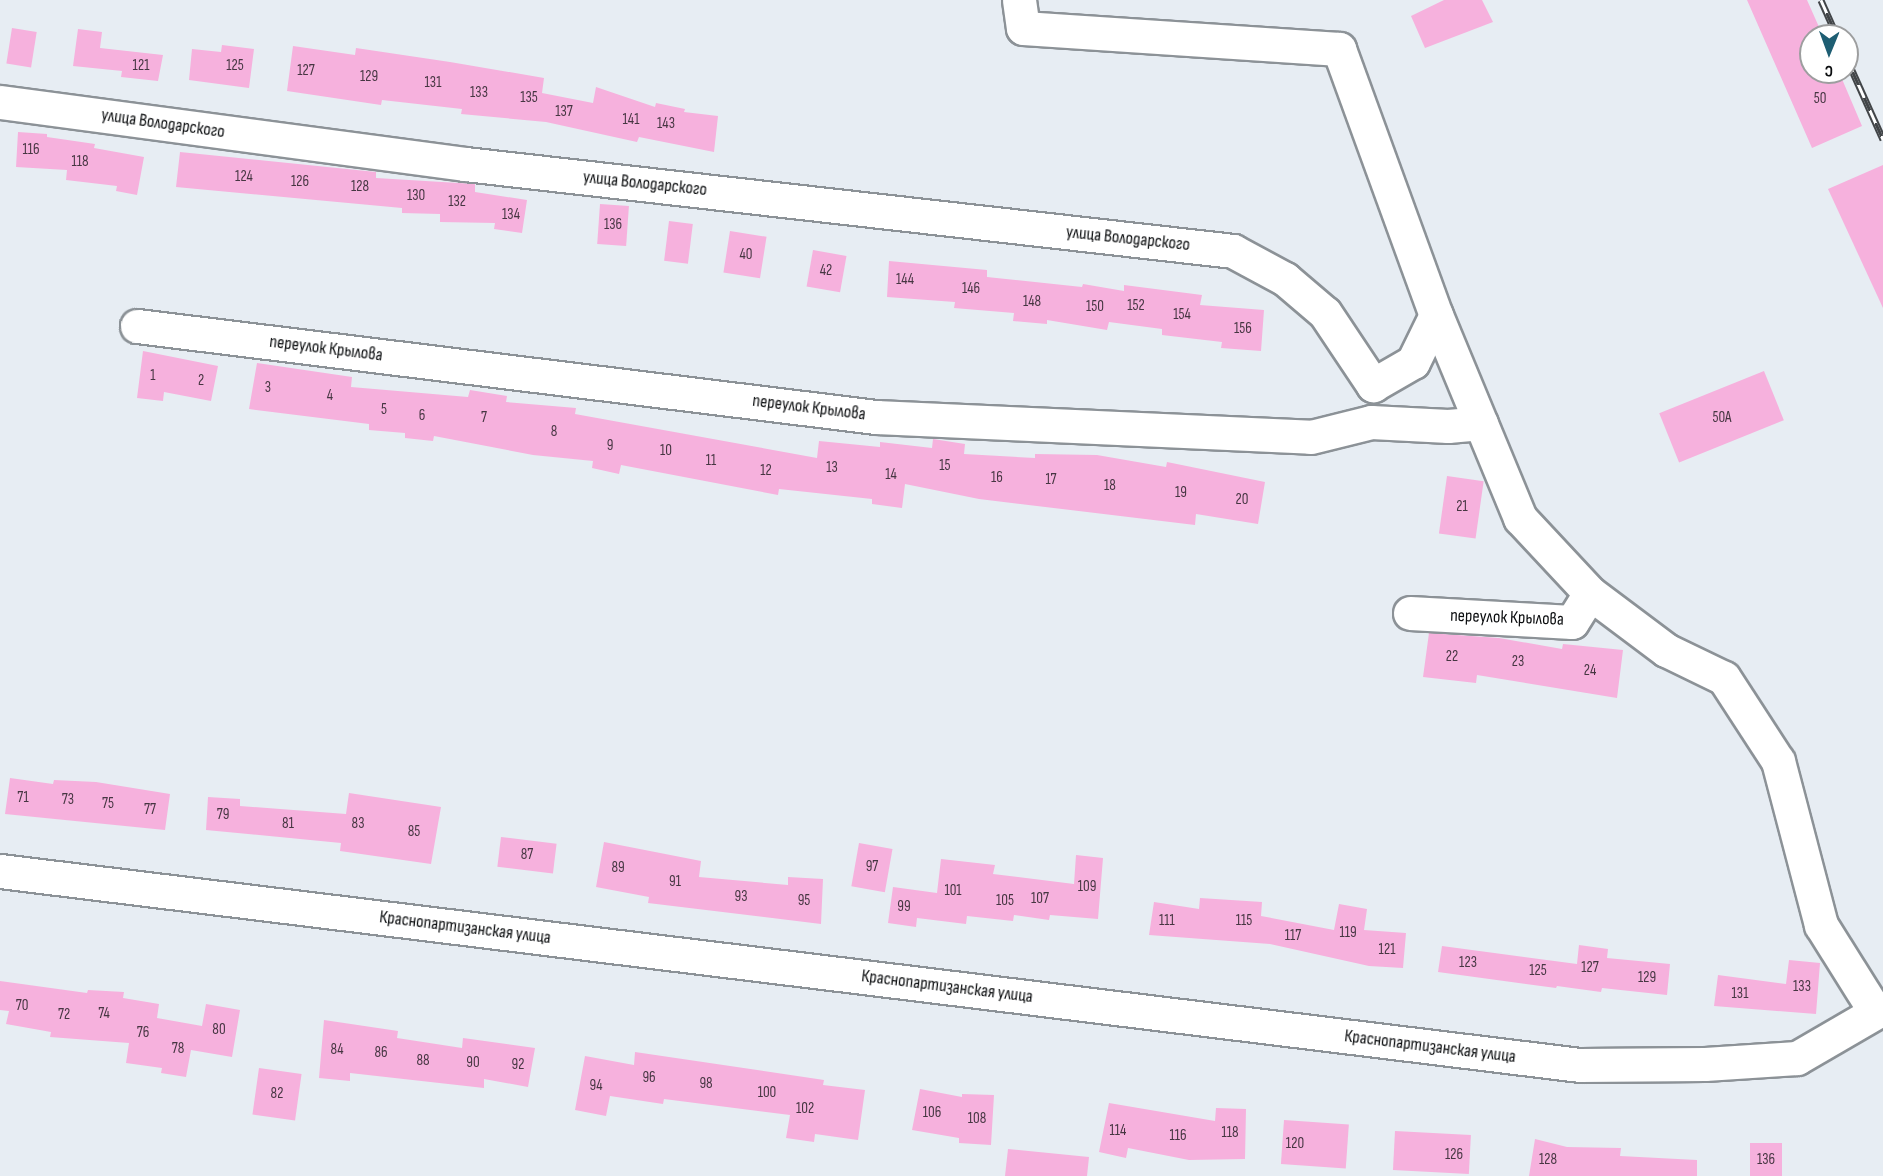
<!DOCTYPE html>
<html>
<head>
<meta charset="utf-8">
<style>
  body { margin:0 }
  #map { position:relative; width:1883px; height:1176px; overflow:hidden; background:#e7edf3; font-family:"Sofia Sans Condensed",sans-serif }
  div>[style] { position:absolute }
  .building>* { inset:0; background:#f6b1dd; transform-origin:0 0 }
  .roads { filter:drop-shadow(2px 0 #8c9297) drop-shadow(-2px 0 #8c9297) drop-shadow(0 2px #8c9297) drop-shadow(0 -2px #8c9297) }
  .minor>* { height:33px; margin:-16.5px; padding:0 16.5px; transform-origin:16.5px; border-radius:16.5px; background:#fff }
  .rail>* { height:7px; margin-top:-3.5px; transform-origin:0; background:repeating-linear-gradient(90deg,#fff 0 14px,#424548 0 28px); box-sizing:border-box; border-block:2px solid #424548 }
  span { translate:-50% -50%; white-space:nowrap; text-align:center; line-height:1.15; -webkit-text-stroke:5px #fff; paint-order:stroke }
  .number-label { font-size:15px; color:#463642 }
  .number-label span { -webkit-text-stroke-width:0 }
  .street-label { font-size:18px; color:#0b0d0f }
  .north { position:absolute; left:1799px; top:24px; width:60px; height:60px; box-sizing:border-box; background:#fff; border:2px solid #9d9e9f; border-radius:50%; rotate:181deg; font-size:16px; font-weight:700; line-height:24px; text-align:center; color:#0b0d0f }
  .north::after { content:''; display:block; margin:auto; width:21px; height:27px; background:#1e5e73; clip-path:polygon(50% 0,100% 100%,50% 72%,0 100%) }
</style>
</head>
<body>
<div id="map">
  <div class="building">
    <i style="clip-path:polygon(1444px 0,1482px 0,1493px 22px,1425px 48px,1411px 16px)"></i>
    <i style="clip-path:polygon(1747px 0,1807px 0,1823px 36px,1811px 36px,1811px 72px,1839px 72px,1862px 126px,1812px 148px)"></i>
    <i style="left:12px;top:28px;width:25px;height:36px;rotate:9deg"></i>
    <i style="clip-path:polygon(78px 29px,102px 32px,100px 48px,163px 55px,158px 81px,121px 77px,122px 71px,73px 66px)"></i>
    <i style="clip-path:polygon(222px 45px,254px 49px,249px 88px,189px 80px,192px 49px,221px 52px)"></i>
    <i style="clip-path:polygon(293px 46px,355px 55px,356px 48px,450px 62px,544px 78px,542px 93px,593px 103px,596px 87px,655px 107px,656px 103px,685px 109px,684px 112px,718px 116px,714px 152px,639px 137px,637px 142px,546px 122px,461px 114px,462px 109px,382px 100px,381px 105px,287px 91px)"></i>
    <i style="clip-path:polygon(18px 132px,47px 134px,47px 137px,95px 144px,94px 148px,144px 157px,137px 195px,116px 191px,117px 186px,66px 180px,67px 170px,16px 167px)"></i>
    <i style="clip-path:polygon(180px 152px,376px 172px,376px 178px,475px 184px,475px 192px,527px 200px,522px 233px,494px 229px,495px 223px,440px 222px,440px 214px,402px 213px,402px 208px,176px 187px)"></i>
    <i style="clip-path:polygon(1883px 165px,1883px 308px,1828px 189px)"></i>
    <i style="left:600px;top:204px;width:29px;height:40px;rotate:4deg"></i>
    <i style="left:669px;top:221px;width:24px;height:40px;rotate:7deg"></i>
    <i style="left:730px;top:231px;width:37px;height:42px;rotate:9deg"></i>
    <i style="left:813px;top:250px;width:34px;height:37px;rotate:10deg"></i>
    <i style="clip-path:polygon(889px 261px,987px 270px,987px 277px,1082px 287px,1083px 284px,1124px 291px,1124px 285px,1202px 295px,1200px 305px,1264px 310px,1261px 351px,1221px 348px,1222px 342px,1162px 335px,1162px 329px,1109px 322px,1107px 330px,1047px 320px,1047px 324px,1013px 321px,1014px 313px,954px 308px,955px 302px,887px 297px)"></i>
    <i style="clip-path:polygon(143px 351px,218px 366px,211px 401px,164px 392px,163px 401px,137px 398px)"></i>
    <i style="clip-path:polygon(257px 363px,352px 377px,351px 387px,468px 397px,470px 390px,507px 396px,506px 402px,576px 408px,575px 414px,817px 458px,819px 441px,880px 447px,880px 442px,932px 448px,933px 439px,965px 444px,964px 454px,1035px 458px,1035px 454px,1097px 455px,1166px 467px,1167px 462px,1265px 482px,1258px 524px,1196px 514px,1195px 525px,979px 499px,905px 484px,902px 508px,872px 504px,872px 499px,779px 489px,778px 495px,621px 465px,619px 474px,592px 468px,593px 461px,533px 455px,434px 436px,433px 441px,405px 438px,405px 433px,369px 430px,369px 424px,249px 409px)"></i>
    <i style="left:1764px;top:371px;width:53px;height:113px;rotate:68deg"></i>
    <i style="left:1447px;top:476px;width:37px;height:58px;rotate:8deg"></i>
    <i style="clip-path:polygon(1429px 633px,1499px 638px,1562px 649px,1563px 644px,1623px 650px,1617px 698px,1477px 675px,1476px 683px,1423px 677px)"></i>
    <i style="clip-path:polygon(10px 778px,53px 784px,54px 780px,96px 782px,170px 794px,165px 830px,5px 814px)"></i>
    <i style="clip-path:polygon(349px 793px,441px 807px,431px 864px,340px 851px,341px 843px,206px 830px,208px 797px,240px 799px,240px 806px,346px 814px)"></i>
    <i style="left:501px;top:837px;width:56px;height:30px;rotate:7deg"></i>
    <i style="clip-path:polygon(604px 842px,701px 861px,699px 877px,788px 885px,788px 877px,823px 879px,821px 924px,648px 903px,649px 897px,596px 887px)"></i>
    <i style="left:859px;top:843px;width:34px;height:44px;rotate:10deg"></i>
    <i style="clip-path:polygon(1076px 855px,1103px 858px,1098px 919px,1050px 915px,1049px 920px,1014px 915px,1013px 921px,967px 916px,966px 924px,917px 918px,916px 927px,888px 923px,893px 887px,937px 893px,941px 859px,995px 865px,993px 874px,1074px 884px)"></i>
    <i style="clip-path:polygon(1200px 898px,1262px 902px,1261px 916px,1334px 930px,1339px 904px,1367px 909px,1364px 930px,1406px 933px,1403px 968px,1369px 966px,1270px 944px,1149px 935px,1154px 902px,1199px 909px)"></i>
    <i style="clip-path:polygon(1579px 945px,1608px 949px,1607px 958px,1670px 964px,1667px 995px,1602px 988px,1601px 992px,1557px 986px,1556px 988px,1438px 972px,1442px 946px,1577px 964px)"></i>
    <i style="clip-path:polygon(1789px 960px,1820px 963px,1816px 1014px,1714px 1006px,1718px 975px,1786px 984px)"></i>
    <i style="clip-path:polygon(0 981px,87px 993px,88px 990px,124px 992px,123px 998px,159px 1004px,157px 1018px,202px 1026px,206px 1004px,240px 1010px,232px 1057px,191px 1050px,186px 1077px,161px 1073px,162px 1068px,126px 1063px,129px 1043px,50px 1037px,51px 1032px,6px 1024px,9px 1011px,0 1010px)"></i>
    <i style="clip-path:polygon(324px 1020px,398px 1031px,397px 1038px,462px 1048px,463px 1038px,535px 1048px,528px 1087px,484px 1079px,484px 1088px,350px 1073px,350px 1081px,319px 1078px)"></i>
    <i style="clip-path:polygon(635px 1052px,824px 1080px,823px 1085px,865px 1090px,858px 1140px,815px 1134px,814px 1142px,786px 1138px,790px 1115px,664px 1099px,663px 1104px,610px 1096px,606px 1116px,575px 1110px,585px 1056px,634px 1065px)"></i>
    <i style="left:259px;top:1068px;width:43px;height:47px;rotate:8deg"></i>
    <i style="clip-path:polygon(920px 1089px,962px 1097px,962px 1094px,994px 1095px,991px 1145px,959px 1143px,959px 1138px,912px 1130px)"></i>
    <i style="clip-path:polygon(1109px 1103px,1215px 1121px,1216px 1108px,1246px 1109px,1245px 1159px,1189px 1160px,1128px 1148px,1126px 1158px,1099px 1152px)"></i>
    <i style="left:1284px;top:1120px;width:65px;height:44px;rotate:4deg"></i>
    <i style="left:1395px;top:1131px;width:76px;height:39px;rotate:3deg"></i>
    <i style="clip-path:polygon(1535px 1139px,1567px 1147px,1621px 1148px,1620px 1156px,1697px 1160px,1697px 1176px,1529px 1176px)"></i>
    <i style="left:1750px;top:1143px;width:32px;height:33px"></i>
    <i style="clip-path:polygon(1008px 1149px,1089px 1157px,1087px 1176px,1005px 1176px)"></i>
  </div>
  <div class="roads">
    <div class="minor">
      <i style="left:1019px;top:0;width:28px;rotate:82deg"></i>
      <i style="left:1023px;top:28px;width:317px;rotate:3.8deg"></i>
      <i style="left:1339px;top:49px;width:283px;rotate:70deg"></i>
      <i style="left:0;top:102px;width:469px;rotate:7.6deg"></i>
      <i style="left:465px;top:164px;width:773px;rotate:6.46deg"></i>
      <i style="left:1233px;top:251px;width:59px;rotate:28.3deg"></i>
      <i style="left:1285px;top:279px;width:52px;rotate:40.4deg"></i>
      <i style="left:1325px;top:313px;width:87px;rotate:56.3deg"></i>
      <i style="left:1373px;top:385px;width:46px;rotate:-29.9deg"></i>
      <i style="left:1413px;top:362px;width:52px;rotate:-63.9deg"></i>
      <i style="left:1436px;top:315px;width:220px;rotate:67.5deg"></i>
      <i style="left:1520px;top:518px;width:103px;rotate:47deg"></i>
      <i style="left:1590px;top:593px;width:95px;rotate:36.9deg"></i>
      <i style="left:1666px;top:650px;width:64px;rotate:25.8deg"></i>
      <i style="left:1724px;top:678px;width:99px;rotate:57deg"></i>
      <i style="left:1778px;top:761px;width:170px;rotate:75.3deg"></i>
      <i style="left:1821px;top:925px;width:102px;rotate:57.9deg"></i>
      <i style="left:137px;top:326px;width:745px;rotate:7.02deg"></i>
      <i style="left:876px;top:417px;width:435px;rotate:2.6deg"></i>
      <i style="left:1311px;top:437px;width:62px;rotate:-14deg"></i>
      <i style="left:1371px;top:422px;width:77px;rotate:3deg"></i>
      <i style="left:1448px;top:426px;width:33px;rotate:-5deg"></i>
      <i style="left:1410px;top:613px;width:162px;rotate:3.2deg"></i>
      <i style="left:1572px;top:622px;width:34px;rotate:-58deg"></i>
      <i style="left:0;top:871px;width:1592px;rotate:7deg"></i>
      <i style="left:1580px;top:1065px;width:125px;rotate:-0.5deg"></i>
      <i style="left:1705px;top:1064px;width:92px;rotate:-3.7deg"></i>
      <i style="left:1797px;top:1058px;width:99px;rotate:-30.2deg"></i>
    </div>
  </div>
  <div class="rail">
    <i style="left:1821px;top:0;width:39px;rotate:66deg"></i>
    <i style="left:1847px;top:59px;width:88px;rotate:65.8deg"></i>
  </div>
  <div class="number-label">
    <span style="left:141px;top:66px">121</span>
    <span style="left:235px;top:66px">125</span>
    <span style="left:306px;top:71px">127</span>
    <span style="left:369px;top:77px">129</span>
    <span style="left:433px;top:83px">131</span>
    <span style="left:479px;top:93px">133</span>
    <span style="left:529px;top:98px">135</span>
    <span style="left:1820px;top:99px">50</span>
    <span style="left:564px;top:112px">137</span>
    <span style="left:631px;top:120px">141</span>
    <span style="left:666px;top:124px">143</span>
    <span style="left:31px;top:150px">116</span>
    <span style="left:80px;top:162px">118</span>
    <span style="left:244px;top:177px">124</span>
    <span style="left:300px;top:182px">126</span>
    <span style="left:360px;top:187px">128</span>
    <span style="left:416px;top:196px">130</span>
    <span style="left:457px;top:202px">132</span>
    <span style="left:511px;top:215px">134</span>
    <span style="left:613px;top:225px">136</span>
    <span style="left:746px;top:255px">40</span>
    <span style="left:826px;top:271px">42</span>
    <span style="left:905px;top:280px">144</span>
    <span style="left:971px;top:289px">146</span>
    <span style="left:1032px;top:302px">148</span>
    <span style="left:1136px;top:306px">152</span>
    <span style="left:1095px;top:307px">150</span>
    <span style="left:1182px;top:315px">154</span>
    <span style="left:1243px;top:329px">156</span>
    <span style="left:153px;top:376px">1</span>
    <span style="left:201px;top:381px">2</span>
    <span style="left:268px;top:388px">3</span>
    <span style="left:330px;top:396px">4</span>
    <span style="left:384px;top:410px">5</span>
    <span style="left:422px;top:416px">6</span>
    <span style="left:484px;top:418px">7</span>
    <span style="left:1722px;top:418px">50А</span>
    <span style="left:554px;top:432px">8</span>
    <span style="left:610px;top:446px">9</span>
    <span style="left:666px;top:451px">10</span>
    <span style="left:711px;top:461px">11</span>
    <span style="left:945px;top:466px">15</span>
    <span style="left:832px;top:468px">13</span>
    <span style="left:766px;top:471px">12</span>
    <span style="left:891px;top:475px">14</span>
    <span style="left:997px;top:478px">16</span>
    <span style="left:1051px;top:480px">17</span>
    <span style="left:1110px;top:486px">18</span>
    <span style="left:1181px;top:493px">19</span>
    <span style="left:1242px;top:500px">20</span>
    <span style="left:1462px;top:507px">21</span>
    <span style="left:1452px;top:657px">22</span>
    <span style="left:1518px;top:662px">23</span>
    <span style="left:1590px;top:671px">24</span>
    <span style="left:23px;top:798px">71</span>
    <span style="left:68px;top:800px">73</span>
    <span style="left:108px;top:804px">75</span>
    <span style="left:150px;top:810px">77</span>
    <span style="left:223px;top:815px">79</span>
    <span style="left:288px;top:824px">81</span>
    <span style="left:358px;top:824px">83</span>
    <span style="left:414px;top:832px">85</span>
    <span style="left:527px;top:855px">87</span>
    <span style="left:872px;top:867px">97</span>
    <span style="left:618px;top:868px">89</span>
    <span style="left:675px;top:882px">91</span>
    <span style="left:1087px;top:887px">109</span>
    <span style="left:953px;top:891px">101</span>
    <span style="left:741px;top:897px">93</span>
    <span style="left:1040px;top:899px">107</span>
    <span style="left:804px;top:901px">95</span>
    <span style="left:1005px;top:901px">105</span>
    <span style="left:904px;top:907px">99</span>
    <span style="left:1167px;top:921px">111</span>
    <span style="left:1244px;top:921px">115</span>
    <span style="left:1348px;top:933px">119</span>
    <span style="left:1293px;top:936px">117</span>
    <span style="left:1387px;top:950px">121</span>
    <span style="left:1468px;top:963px">123</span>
    <span style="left:1590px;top:968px">127</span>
    <span style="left:1538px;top:971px">125</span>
    <span style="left:1647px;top:978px">129</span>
    <span style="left:1802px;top:987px">133</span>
    <span style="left:1740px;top:994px">131</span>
    <span style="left:22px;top:1006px">70</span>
    <span style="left:104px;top:1014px">74</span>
    <span style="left:64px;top:1015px">72</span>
    <span style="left:219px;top:1030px">80</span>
    <span style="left:143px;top:1033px">76</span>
    <span style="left:178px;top:1049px">78</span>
    <span style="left:337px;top:1050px">84</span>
    <span style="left:381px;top:1053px">86</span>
    <span style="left:423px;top:1061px">88</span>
    <span style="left:473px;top:1063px">90</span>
    <span style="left:518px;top:1065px">92</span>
    <span style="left:649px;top:1078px">96</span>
    <span style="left:706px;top:1084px">98</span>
    <span style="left:596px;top:1086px">94</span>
    <span style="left:767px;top:1093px">100</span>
    <span style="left:277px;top:1094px">82</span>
    <span style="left:805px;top:1109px">102</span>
    <span style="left:932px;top:1113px">106</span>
    <span style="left:977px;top:1119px">108</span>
    <span style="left:1118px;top:1131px">114</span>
    <span style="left:1230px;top:1133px">118</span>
    <span style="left:1178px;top:1136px">116</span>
    <span style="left:1295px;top:1144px">120</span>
    <span style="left:1454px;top:1155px">126</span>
    <span style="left:1548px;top:1160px">128</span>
    <span style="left:1766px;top:1160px">136</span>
  </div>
  <div class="street-label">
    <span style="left:163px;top:124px;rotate:8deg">улица Володарского</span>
    <span style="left:645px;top:184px;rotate:6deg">улица Володарского</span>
    <span style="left:1128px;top:239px;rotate:6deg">улица Володарского</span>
    <span style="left:326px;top:349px;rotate:7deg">переулок Крылова</span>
    <span style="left:809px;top:408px;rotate:7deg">переулок Крылова</span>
    <span style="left:1507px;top:618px;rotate:2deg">переулок Крылова</span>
    <span style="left:465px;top:928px;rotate:7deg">Краснопартизанская улица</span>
    <span style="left:947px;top:987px;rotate:7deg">Краснопартизанская улица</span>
    <span style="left:1430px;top:1047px;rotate:7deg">Краснопартизанская улица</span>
  </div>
  <div class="north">С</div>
</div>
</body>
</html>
